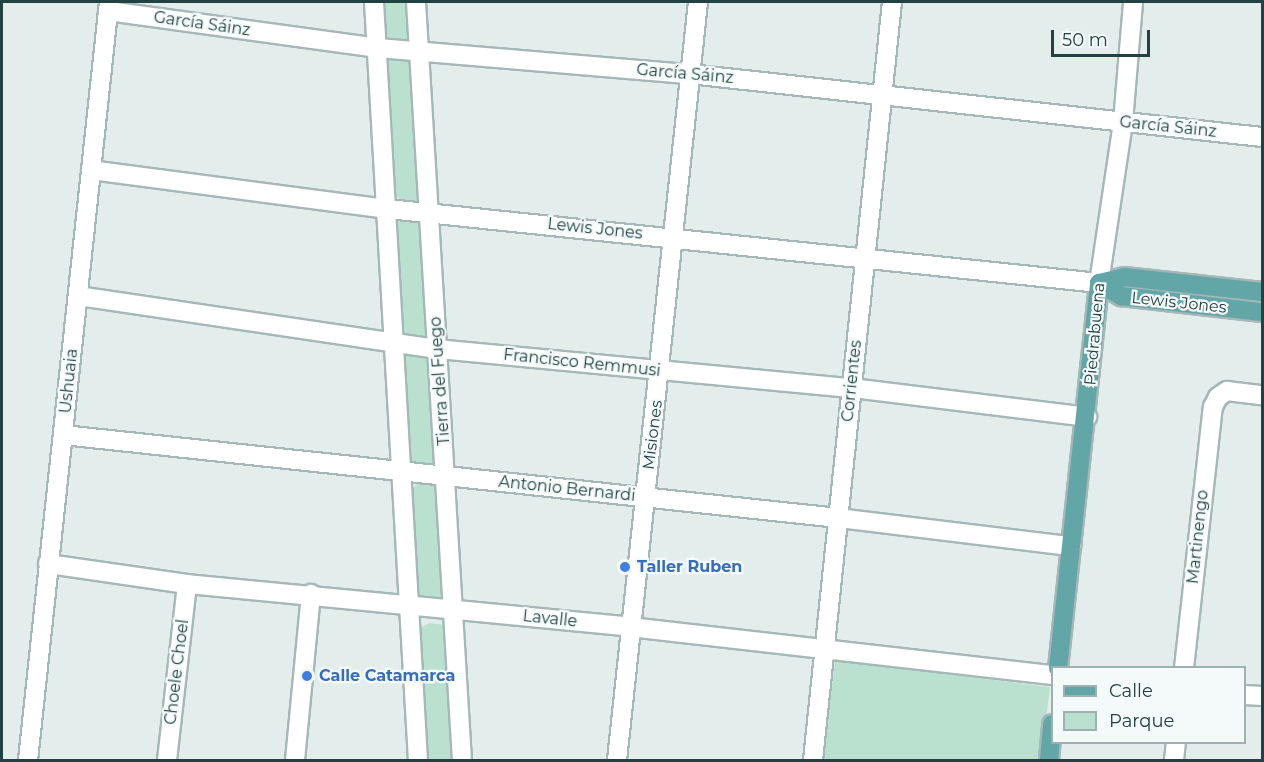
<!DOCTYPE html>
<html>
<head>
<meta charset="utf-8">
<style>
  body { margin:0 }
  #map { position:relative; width:1264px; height:762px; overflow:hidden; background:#e3eeec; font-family:Montserrat,sans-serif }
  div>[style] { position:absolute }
  .green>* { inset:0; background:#bae1d0 }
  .roads { filter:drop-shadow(2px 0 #a5b7b6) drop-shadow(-2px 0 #a5b7b6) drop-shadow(0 2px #a5b7b6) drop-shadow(0 -2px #a5b7b6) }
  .minor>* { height:18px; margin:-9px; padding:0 9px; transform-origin:9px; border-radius:9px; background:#fff }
  .major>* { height:18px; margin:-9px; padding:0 9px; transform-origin:9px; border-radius:9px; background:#63a6a8 }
  .dots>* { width:16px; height:16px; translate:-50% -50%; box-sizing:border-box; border:3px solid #f4faf9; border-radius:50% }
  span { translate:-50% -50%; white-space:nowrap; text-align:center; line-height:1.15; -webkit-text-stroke:4.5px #f4faf9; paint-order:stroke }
  .street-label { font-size:16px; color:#214142 }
  .shop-label { font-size:16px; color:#366cbe; font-weight:700 }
  .left { translate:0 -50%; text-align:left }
  .frame { position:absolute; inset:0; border:3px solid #214142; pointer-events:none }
  .legend { position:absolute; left:1051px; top:666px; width:195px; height:78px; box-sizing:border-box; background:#f4faf9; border:2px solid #a0b0b0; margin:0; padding:8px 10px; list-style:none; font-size:18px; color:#214142 }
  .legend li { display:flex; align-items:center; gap:12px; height:30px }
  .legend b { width:30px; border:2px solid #a0b0b0 }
  .scale { position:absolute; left:1051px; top:30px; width:99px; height:27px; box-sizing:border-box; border:3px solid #214142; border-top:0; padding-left:8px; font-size:18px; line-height:21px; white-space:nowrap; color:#214142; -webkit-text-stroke:4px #f4faf9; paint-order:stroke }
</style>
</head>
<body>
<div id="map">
  <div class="green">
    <i style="clip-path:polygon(380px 2px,409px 2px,410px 34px,403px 44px,383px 39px)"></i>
    <i style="clip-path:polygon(389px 54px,408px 56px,412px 61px,421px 200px,416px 203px,404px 203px,392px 192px,383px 58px)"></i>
    <i style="clip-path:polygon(398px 221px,421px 222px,430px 341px,402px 336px,394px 224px)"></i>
    <i style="clip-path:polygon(401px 352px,429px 358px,438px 470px,408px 465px)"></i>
    <i style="clip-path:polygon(419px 483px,435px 485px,440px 491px,446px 601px,426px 609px,414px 594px,410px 490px)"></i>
    <i style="clip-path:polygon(429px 623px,445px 625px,455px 760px,423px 760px,418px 633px,422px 627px)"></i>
    <i style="clip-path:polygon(835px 660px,1050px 687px,1041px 760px,823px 760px)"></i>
  </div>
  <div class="roads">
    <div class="minor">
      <i style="left:374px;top:2px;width:759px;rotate:86.68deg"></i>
      <i style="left:416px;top:2px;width:759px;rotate:86.53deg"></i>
      <i style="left:108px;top:11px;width:273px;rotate:7.8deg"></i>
      <i style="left:378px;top:48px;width:313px;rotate:4.8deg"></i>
      <i style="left:690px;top:74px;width:575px;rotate:6.29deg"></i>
      <i style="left:91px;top:170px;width:300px;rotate:7.5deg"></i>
      <i style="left:388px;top:209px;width:715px;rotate:5.94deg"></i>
      <i style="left:1099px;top:283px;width:163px;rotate:-81.5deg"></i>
      <i style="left:1123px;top:122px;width:120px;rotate:-85.2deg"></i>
      <i style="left:78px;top:296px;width:363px;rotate:8.4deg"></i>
      <i style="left:437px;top:349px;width:417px;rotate:5.4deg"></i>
      <i style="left:852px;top:388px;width:237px;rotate:7deg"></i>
      <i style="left:63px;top:435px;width:779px;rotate:6.11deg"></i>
      <i style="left:838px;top:518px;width:235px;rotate:6.9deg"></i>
      <i style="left:48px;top:564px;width:140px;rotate:8.2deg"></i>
      <i style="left:187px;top:584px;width:445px;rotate:5.5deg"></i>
      <i style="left:630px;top:627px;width:425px;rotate:6.5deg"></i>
      <i style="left:1184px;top:668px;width:263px;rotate:-83.7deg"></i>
      <i style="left:1213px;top:407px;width:11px;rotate:-63deg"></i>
      <i style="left:1218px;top:397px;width:11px;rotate:-34deg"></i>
      <i style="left:1227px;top:391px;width:35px;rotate:7deg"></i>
      <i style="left:1244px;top:695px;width:18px;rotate:3deg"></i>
      <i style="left:28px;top:760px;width:762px;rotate:-83.9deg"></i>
      <i style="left:167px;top:760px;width:177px;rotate:-83.5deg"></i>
      <i style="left:295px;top:760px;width:167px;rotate:-84.5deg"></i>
      <i style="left:617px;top:760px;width:762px;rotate:-83.9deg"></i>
      <i style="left:813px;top:760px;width:762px;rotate:-84.05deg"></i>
      <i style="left:1174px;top:760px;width:18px;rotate:-84deg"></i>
    </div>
    <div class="major">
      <i style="left:1099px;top:283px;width:26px;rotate:31deg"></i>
      <i style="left:1121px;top:296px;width:142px;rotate:6.5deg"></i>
      <i style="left:1099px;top:283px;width:26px;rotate:-13deg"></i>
      <i style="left:1124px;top:277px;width:139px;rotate:6.2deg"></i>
      <i style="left:1058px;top:668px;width:387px;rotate:-83.9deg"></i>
      <i style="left:1049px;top:760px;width:36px;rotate:-85deg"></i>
    </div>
  </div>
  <div class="dots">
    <i style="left:625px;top:567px;background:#3f7fe0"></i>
    <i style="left:307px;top:676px;background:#3f7fe0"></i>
  </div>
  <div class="street-label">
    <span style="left:202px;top:24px;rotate:8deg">García Sáinz</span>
    <span style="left:685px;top:74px;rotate:5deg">García Sáinz</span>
    <span style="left:1168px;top:127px;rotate:6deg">García Sáinz</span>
    <span style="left:595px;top:229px;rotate:6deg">Lewis Jones</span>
    <span style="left:1179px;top:303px;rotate:6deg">Lewis Jones</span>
    <span style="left:1095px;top:334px;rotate:-85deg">Piedrabuena</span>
    <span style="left:582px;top:363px;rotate:6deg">Francisco Remmusi</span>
    <span style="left:69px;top:381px;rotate:-84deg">Ushuaia</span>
    <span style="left:440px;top:381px;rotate:-94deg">Tierra del Fuego</span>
    <span style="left:852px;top:381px;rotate:-84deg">Corrientes</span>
    <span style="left:653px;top:435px;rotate:-83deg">Misiones</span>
    <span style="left:567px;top:489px;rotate:6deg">Antonio Bernardi</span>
    <span style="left:1198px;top:537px;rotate:-84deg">Martinengo</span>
    <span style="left:550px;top:619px;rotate:6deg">Lavalle</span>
    <span style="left:177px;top:672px;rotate:-83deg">Choele Choel</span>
  </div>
  <div class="shop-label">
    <span class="left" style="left:637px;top:567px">Taller Ruben</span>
    <span class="left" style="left:319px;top:676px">Calle Catamarca</span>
  </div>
  <div class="frame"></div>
  <ul class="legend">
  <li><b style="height:8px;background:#63a6a8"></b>Calle</li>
  <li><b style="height:16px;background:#bae1d0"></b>Parque</li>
  </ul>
  <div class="scale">50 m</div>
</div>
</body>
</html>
